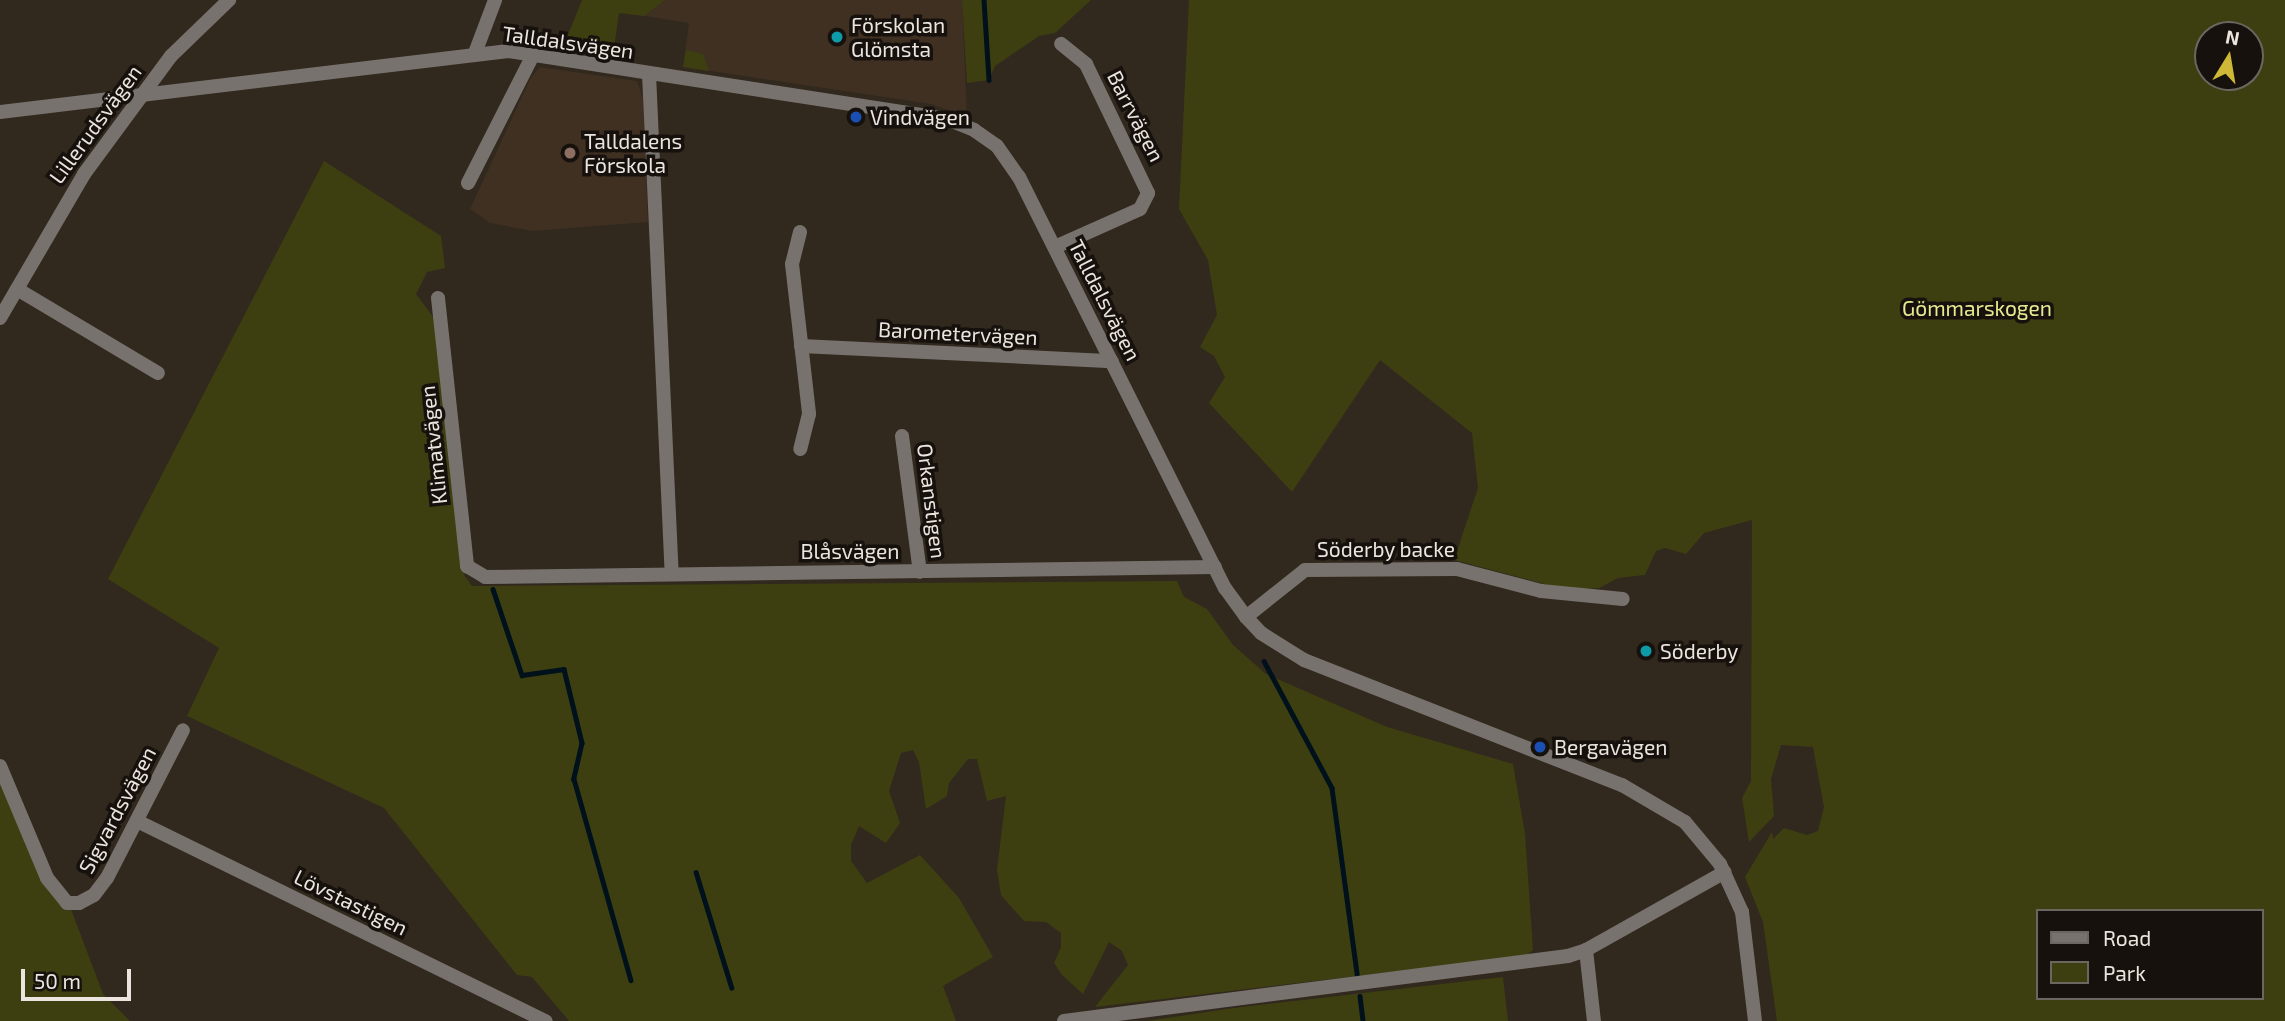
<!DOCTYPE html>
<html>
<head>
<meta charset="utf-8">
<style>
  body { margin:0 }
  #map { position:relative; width:2285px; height:1021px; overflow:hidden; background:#31281e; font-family:"Exo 2",sans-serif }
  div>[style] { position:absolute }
  .built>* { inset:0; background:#3f3022 }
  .green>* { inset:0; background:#3e3f11 }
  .stream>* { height:4.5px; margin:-2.25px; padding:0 2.25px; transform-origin:2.25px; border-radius:2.25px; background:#00111b }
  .minor>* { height:14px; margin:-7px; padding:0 7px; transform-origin:7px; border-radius:7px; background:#77726d }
  .dots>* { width:19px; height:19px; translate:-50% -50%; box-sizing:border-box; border:4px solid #16110d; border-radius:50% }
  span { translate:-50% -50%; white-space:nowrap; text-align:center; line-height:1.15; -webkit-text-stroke:7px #16110d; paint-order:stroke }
  .poi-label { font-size:21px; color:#ece5df }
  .left { translate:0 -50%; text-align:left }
  .street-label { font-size:21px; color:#ece5df }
  .park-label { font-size:21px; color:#e7eb8f }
  .legend { position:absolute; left:2036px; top:909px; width:228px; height:91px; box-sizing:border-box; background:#16110d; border:2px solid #6c6661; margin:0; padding:9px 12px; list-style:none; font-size:21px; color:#ece5df }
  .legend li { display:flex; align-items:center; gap:14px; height:35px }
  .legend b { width:35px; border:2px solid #6c6661 }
  .north { position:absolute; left:2194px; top:21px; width:70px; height:70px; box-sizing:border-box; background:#16110d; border:2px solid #6c6661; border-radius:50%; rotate:11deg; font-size:19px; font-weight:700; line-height:28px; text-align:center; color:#ece5df }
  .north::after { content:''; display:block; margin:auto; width:24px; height:32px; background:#cfb837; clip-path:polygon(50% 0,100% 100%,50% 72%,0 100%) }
  .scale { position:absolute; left:21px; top:969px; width:110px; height:32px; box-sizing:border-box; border:4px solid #ece5df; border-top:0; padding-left:9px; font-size:21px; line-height:24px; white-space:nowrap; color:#ece5df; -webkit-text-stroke:5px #16110d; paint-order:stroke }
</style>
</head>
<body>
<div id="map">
  <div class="built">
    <div style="clip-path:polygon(665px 0,962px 0,967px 117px,931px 104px,683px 67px,689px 23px,644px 16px)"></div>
    <div style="clip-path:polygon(540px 67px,637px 81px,643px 98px,648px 222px,532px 231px,490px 223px,470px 209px,531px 77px)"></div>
  </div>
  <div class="green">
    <div style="clip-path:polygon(582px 0,665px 0,644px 16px,619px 13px,613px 54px,564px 45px)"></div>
    <div style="clip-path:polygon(962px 0,1091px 0,1055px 33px,1039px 36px,995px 66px,989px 80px,967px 83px)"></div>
    <div style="clip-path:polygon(evenodd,1189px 0,2285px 0,2285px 1021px,1777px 1021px,1763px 922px,1745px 877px,1772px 832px,1773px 839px,1784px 828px,1807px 835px,1818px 831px,1824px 807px,1813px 747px,1781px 745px,1771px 779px,1774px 816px,1749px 842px,1742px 798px,1751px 781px,1752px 520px,1704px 533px,1686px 554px,1665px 548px,1656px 551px,1645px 575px,1618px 578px,1599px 588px,1567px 590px,1454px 560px,1478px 488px,1472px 433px,1380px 360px,1292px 492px,1209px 403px,1225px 377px,1214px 356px,1200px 347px,1217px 315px,1208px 260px,1179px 209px,1189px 0,2208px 35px,2250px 35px,2250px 77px,2208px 77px,2208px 35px,1189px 0,2038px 911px,2262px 911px,2262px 998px,2038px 998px,2038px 911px)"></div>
    <div style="clip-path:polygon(686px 50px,703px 54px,709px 71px,683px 67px)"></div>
    <div style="clip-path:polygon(324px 161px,441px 236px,445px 268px,427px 272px,416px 294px,434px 318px,464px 575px,472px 586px,1177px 581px,1184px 597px,1207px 609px,1233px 645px,1266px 674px,1387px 727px,1513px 764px,1525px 834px,1533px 950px,1525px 956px,1095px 1007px,1128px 965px,1122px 951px,1109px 942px,1083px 994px,1062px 975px,1054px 963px,1061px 947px,1061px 933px,1046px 922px,1024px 921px,1001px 895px,997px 870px,1006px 796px,987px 801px,977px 759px,968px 759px,949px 783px,947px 796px,926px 809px,919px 762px,913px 750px,901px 753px,889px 791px,900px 823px,886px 843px,859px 826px,851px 845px,851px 861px,867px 883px,920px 855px,959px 898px,993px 957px,943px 986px,956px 1021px,569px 1021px,532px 977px,517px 975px,384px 808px,187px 716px,219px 648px,108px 579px)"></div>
    <div style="clip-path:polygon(0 766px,35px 848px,69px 904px,103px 994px,130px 1021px,0 1021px)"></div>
    <div style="clip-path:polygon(1503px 977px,1508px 1021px,1147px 1021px,1234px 1008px)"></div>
  </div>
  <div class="stream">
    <div style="left:984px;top:0;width:80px;rotate:86.4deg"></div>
    <div style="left:493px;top:589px;width:91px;rotate:71.4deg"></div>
    <div style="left:522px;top:675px;width:42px;rotate:-8.1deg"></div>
    <div style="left:564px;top:669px;width:76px;rotate:76.3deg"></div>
    <div style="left:582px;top:743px;width:37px;rotate:103deg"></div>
    <div style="left:574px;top:779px;width:209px;rotate:74.2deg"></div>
    <div style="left:1264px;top:661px;width:144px;rotate:61.8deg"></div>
    <div style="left:1332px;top:788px;width:194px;rotate:82.3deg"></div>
    <div style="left:696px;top:872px;width:121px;rotate:72.8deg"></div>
    <div style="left:1360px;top:996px;width:25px;rotate:83deg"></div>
  </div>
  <div class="minor">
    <div style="left:475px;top:53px;width:57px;rotate:-69.3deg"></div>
    <div style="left:649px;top:74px;width:499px;rotate:87.4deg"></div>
    <div style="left:0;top:112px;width:512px;rotate:-6.85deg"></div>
    <div style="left:508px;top:51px;width:444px;rotate:8.8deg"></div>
    <div style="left:947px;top:119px;width:29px;rotate:22deg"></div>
    <div style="left:974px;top:130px;width:28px;rotate:35deg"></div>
    <div style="left:997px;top:146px;width:38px;rotate:55deg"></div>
    <div style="left:1019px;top:177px;width:460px;rotate:63.4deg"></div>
    <div style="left:1225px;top:588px;width:36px;rotate:54deg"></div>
    <div style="left:1246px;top:617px;width:22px;rotate:47deg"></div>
    <div style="left:1261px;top:633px;width:51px;rotate:32.1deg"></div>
    <div style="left:1304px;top:660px;width:342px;rotate:21.5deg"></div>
    <div style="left:1622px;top:785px;width:73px;rotate:30.4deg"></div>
    <div style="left:1685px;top:822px;width:55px;rotate:50.2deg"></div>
    <div style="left:1720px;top:864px;width:53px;rotate:65.4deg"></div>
    <div style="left:1742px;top:912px;width:110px;rotate:83.2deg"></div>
    <div style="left:468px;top:183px;width:144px;rotate:-63.1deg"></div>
    <div style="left:800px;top:232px;width:33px;rotate:104deg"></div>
    <div style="left:792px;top:264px;width:151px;rotate:83.5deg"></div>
    <div style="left:809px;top:414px;width:36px;rotate:104deg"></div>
    <div style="left:1055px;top:247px;width:93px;rotate:-24.1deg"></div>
    <div style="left:1140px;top:209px;width:18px;rotate:-63deg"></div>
    <div style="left:1148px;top:193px;width:143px;rotate:-115.7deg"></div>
    <div style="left:1086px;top:64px;width:32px;rotate:-141deg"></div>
    <div style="left:17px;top:289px;width:164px;rotate:30.8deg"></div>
    <div style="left:438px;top:298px;width:270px;rotate:83.8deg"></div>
    <div style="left:467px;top:566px;width:21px;rotate:31deg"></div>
    <div style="left:485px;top:577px;width:730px;rotate:-0.78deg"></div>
    <div style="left:0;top:318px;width:167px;rotate:-59.7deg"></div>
    <div style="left:84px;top:174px;width:147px;rotate:-53.6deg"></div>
    <div style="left:171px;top:56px;width:81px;rotate:-44deg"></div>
    <div style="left:801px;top:346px;width:311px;rotate:2.8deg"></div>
    <div style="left:902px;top:436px;width:137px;rotate:82.5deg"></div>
    <div style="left:1246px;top:617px;width:75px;rotate:-38.5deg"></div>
    <div style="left:1305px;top:570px;width:152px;rotate:-0.4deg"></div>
    <div style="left:1457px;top:569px;width:87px;rotate:14.7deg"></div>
    <div style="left:1541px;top:591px;width:82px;rotate:5.6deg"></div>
    <div style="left:0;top:766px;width:121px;rotate:67.2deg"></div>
    <div style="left:47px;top:878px;width:32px;rotate:51deg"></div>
    <div style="left:67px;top:903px;width:12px"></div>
    <div style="left:79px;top:903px;width:17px;rotate:-28deg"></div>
    <div style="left:94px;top:895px;width:21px;rotate:-53deg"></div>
    <div style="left:107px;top:878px;width:166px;rotate:-62.8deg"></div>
    <div style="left:137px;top:821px;width:455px;rotate:26.1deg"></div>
    <div style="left:1586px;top:950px;width:71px;rotate:83.6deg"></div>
    <div style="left:1064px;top:1021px;width:508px;rotate:-7.35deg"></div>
    <div style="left:1568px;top:956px;width:19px;rotate:-18deg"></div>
    <div style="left:1586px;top:950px;width:159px;rotate:-29.3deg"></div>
  </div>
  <div class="dots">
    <div style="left:837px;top:37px;background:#0f9aa8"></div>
    <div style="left:856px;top:117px;background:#1a4fb4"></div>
    <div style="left:570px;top:153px;background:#8d6e63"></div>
    <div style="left:1646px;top:651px;background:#0f9aa8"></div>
    <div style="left:1540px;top:747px;background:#1a4fb4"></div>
  </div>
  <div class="poi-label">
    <span class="left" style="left:851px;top:37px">Förskolan<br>Glömsta</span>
    <span class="left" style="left:870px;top:117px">Vindvägen</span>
    <span class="left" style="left:584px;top:153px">Talldalens<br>Förskola</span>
    <span class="left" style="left:1660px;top:651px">Söderby</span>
    <span class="left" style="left:1554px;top:747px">Bergavägen</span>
  </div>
  <div class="street-label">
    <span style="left:568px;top:42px;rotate:8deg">Talldalsvägen</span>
    <span style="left:1136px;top:116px;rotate:63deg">Barrvägen</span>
    <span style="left:95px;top:124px;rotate:-54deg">Lillerudsvägen</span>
    <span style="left:1105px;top:300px;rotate:63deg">Talldalsvägen</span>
    <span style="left:958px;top:333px;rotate:3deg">Barometervägen</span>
    <span style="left:433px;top:445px;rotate:-96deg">Klimatvägen</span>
    <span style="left:932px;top:501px;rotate:83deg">Orkanstigen</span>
    <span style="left:1386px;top:549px">Söderby backe</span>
    <span style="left:850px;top:551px">Blåsvägen</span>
    <span style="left:117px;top:810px;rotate:-62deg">Sigvardsvägen</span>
    <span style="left:351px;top:902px;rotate:26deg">Lövstastigen</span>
  </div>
  <div class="park-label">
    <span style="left:1977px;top:308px">Gömmarskogen</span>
  </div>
  <ul class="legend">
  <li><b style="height:9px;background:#77726d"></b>Road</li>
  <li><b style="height:19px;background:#3e3f11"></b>Park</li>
  </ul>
  <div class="north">N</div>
  <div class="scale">50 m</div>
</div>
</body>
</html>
